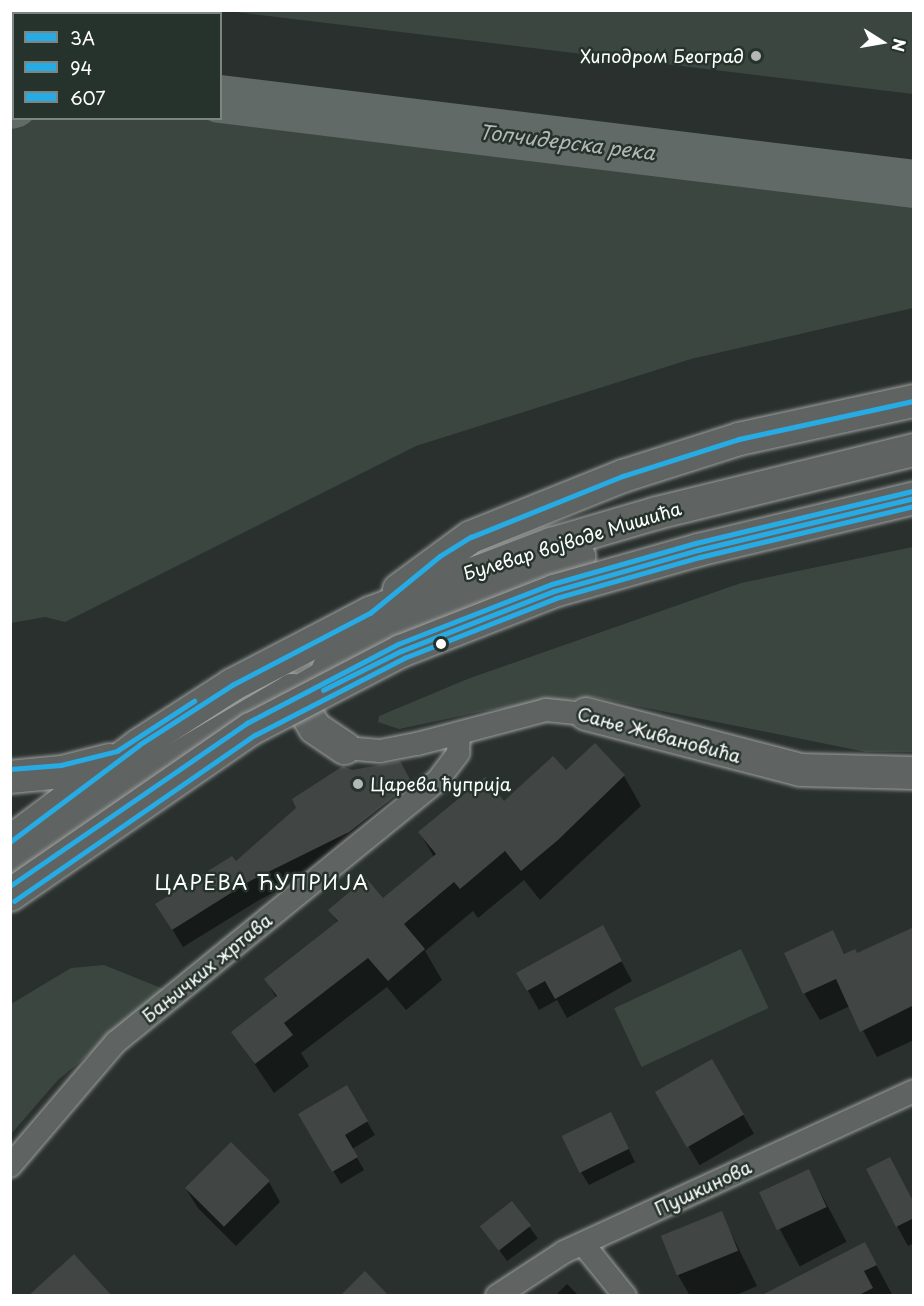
<!DOCTYPE html>
<html>
<head>
<meta charset="utf-8">
<style>
  body { margin:0 }
  #map { position:relative; width:924px; height:1306px; overflow:hidden; background:#29302d; font-family:"Playpen Sans",sans-serif }
  div>[style] { position:absolute }
  .green>* { inset:0; background:#3b4641; transform-origin:0 0 }
  .shadow>* { inset:0; background:#0007; transform-origin:0 0 }
  .river>* { height:48px; margin:-24px; padding:0 24px; transform-origin:24px; border-radius:24px; background:#616a66 }
  .building>* { inset:0; background:#414644; transform-origin:0 0 }
  .roads { filter:drop-shadow(0 0 2px #9fa2a0) drop-shadow(0 0 2px #9fa2a0) }
  .street>* { height:22px; margin:-11px; padding:0 11px; transform-origin:11px; border-radius:11px; background:#5f6362 }
  .secondary>* { height:32px; margin:-16px; padding:0 16px; transform-origin:16px; border-radius:16px; background:#5f6362 }
  .bridges { filter:drop-shadow(0 0 2px #9fa2a0) drop-shadow(0 0 2px #9fa2a0) }
  .secondary-bridge>* { height:32px; margin:-16px; padding:0 16px; transform-origin:16px; border-radius:16px; background:#5f6362 }
  .bus-1>* { height:4.5px; margin:-2.25px; padding:0 2.25px; transform-origin:2.25px; border-radius:2.25px; background:#26abe5 }
  .bus-2>* { height:4.5px; margin:-2.25px; padding:0 2.25px; transform-origin:2.25px; border-radius:2.25px; background:#26abe5 }
  .bus-3>* { height:4.5px; margin:-2.25px; padding:0 2.25px; transform-origin:2.25px; border-radius:2.25px; background:#26abe5 }
  .dots>* { width:16px; height:16px; translate:-50% -50%; box-sizing:border-box; border:3px solid #26332d; border-radius:50% }
  span { translate:-50% -50%; white-space:nowrap; text-align:center; line-height:1.15; -webkit-text-stroke:5px #26332d; paint-order:stroke }
  .poi-label { font-size:18px; color:#fff }
  .right { translate:-100% -50%; text-align:right }
  .left { translate:0 -50%; text-align:left }
  .street-label { font-size:18px; color:#fff }
  .water-label { font-size:20px; color:#b3b8b6; font-style:italic }
  .neighbourhood-label { font-size:20px; color:#fff; letter-spacing:1.5px }
  .frame { position:absolute; inset:0; border:12px solid #fff; pointer-events:none }
  .legend { position:absolute; left:12px; top:12px; width:210px; height:108px; box-sizing:border-box; background:#26332d; border:2px solid #7d8581; margin:0; padding:8px 10px; list-style:none; font-size:18px; color:#fff }
  .legend li { display:flex; align-items:center; gap:12px; height:30px }
  .legend b { width:30px; border:2px solid #7d8581 }
  .north { position:absolute; left:852px; top:12px; width:60px; height:60px; -webkit-text-stroke:4px #26332d; paint-order:stroke; rotate:101deg; font-size:16px; font-weight:700; line-height:24px; text-align:center; color:#fff }
  .north::after { content:''; display:block; margin:auto; width:21px; height:27px; background:#fff; clip-path:polygon(50% 0,100% 100%,50% 72%,0 100%) }
</style>
</head>
<body>
<div id="map">
  <div class="green">
    <div style="clip-path:polygon(228px 11px,913px 11px,913px 94px,285px 18px)"></div>
    <div style="clip-path:polygon(11px 109px,14px 118px,276px 117px,687px 172px,913px 198px,913px 308px,691px 359px,416px 446px,65px 622px,45px 617px,11px 623px)"></div>
    <div style="clip-path:polygon(913px 547px,913px 752px,866px 752px,592px 697px,484px 711px,399px 729px,378px 722px,379px 716px,470px 678px,741px 583px)"></div>
    <div style="left:741px;top:949px;width:65px;height:140px;rotate:65deg"></div>
    <div style="clip-path:polygon(104px 965px,166px 990px,58px 1080px,11px 1134px,11px 1004px,71px 968px)"></div>
  </div>
  <div class="shadow">
    <div style="clip-path:polygon(399px 763px,421px 802px,359px 849px,261px 899px,183px 947px,168px 922px,235px 864px,352px 772px)"></div>
    <div style="clip-path:polygon(566px 772px,624px 776px,641px 806px,540px 900px,524px 880px,478px 918px,473px 911px,425px 951px,442px 980px,406px 1010px,387px 987px,301px 1053px,309px 1066px,274px 1093px,233px 1032px,277px 999px,266px 980px,338px 923px,330px 910px,383px 901px,434px 857px,420px 833px,504px 803px)"></div>
    <div style="clip-path:polygon(914px 929px,914px 1040px,877px 1057px,850px 1006px,820px 1020px,804px 993px,832px 932px,845px 955px,856px 955px)"></div>
    <div style="clip-path:polygon(613px 946px,632px 981px,567px 1018px,557px 1000px,539px 1010px,518px 973px)"></div>
    <div style="left:712px;top:1061px;width:84px;height:63px;rotate:60deg"></div>
    <div style="clip-path:polygon(347px 1088px,375px 1135px,352px 1149px,364px 1170px,341px 1184px,300px 1115px)"></div>
    <div style="clip-path:polygon(618px 1127px,635px 1162px,589px 1185px,581px 1172px)"></div>
    <div style="left:809px;top:1171px;width:80px;height:53px;rotate:62deg"></div>
    <div style="clip-path:polygon(269px 1182px,280px 1202px,236px 1246px,198px 1208px,186px 1189px)"></div>
    <div style="clip-path:polygon(914px 1195px,914px 1243px,908px 1246px,897px 1226px)"></div>
    <div style="left:512px;top:1203px;width:44px;height:38px;rotate:54deg"></div>
    <div style="clip-path:polygon(721px 1213px,757px 1286px,734px 1296px,690px 1296px,678px 1275px)"></div>
    <div style="clip-path:polygon(865px 1244px,893px 1296px,764px 1296px)"></div>
    <div style="clip-path:polygon(567px 1284px,579px 1296px,555px 1296px)"></div>
  </div>
  <div class="river">
    <div style="left:220px;top:99px;width:699px;rotate:6.98deg"></div>
    <div style="left:10px;top:105px;width:4px;rotate:-14deg"></div>
  </div>
  <div class="building">
    <div style="clip-path:polygon(595px 743px,625px 775px,558px 840px,521px 871px,505px 851px,460px 889px,454px 882px,404px 924px,425px 949px,388px 981px,368px 958px,284px 1023px,293px 1035px,255px 1064px,231px 1032px,277px 996px,264px 979px,338px 921px,328px 910px,366px 878px,383px 898px,436px 854px,418px 832px,485px 777px,504px 801px,553px 756px,566px 770px)"></div>
    <div style="clip-path:polygon(400px 761px,412px 783px,349px 832px,250px 881px,172px 930px,155px 904px,232px 856px,236px 861px,296px 808px,292px 799px,343px 766px,352px 770px)"></div>
    <div style="clip-path:polygon(603px 925px,622px 961px,555px 999px,545px 981px,527px 991px,516px 973px)"></div>
    <div style="clip-path:polygon(914px 927px,914px 1005px,860px 1032px,836px 979px,803px 994px,784px 953px,833px 930px,844px 954px,855px 949px,857px 953px)"></div>
    <div style="left:712px;top:1059px;width:64px;height:66px;rotate:60deg"></div>
    <div style="clip-path:polygon(347px 1085px,368px 1121px,345px 1135px,358px 1157px,332px 1172px,298px 1114px)"></div>
    <div style="left:611px;top:1112px;width:41px;height:55px;rotate:64deg"></div>
    <div style="left:231px;top:1142px;width:55px;height:65px;rotate:45deg"></div>
    <div style="clip-path:polygon(890px 1157px,914px 1203px,914px 1218px,896px 1227px,866px 1169px)"></div>
    <div style="left:809px;top:1169px;width:42px;height:55px;rotate:65deg"></div>
    <div style="left:512px;top:1201px;width:31px;height:41px;rotate:52deg"></div>
    <div style="left:722px;top:1211px;width:43px;height:66px;rotate:68deg"></div>
    <div style="clip-path:polygon(865px 1242px,877px 1265px,864px 1271px,873px 1288px,857px 1296px,760px 1296px)"></div>
    <div style="clip-path:polygon(74px 1254px,112px 1296px,28px 1296px)"></div>
    <div style="clip-path:polygon(365px 1271px,389px 1296px,340px 1296px)"></div>
  </div>
  <div class="roads">
    <div class="street">
      <div style="left:292px;top:690px;width:42px;rotate:-30.3deg"></div>
      <div style="left:345px;top:748px;width:35px;rotate:5deg"></div>
      <div style="left:380px;top:751px;width:38px;rotate:-11deg"></div>
      <div style="left:417px;top:744px;width:133px;rotate:-14.8deg"></div>
      <div style="left:546px;top:710px;width:40px;rotate:5.7deg"></div>
      <div style="left:10px;top:1166px;width:163px;rotate:-49.5deg"></div>
      <div style="left:116px;top:1042px;width:415px;rotate:-39.1deg"></div>
      <div style="left:438px;top:780px;width:34px;rotate:-53deg"></div>
      <div style="left:458px;top:753px;width:20px;rotate:-87deg"></div>
      <div style="left:583px;top:1244px;width:67px;rotate:51.1deg"></div>
      <div style="left:497px;top:1296px;width:80px;rotate:-33.3deg"></div>
      <div style="left:564px;top:1252px;width:385px;rotate:-24.7deg"></div>
    </div>
    <div class="secondary">
      <div style="left:399px;top:590px;width:89px;rotate:-36.4deg"></div>
      <div style="left:471px;top:537px;width:164px;rotate:-21.9deg"></div>
      <div style="left:623px;top:476px;width:122px;rotate:-17.7deg"></div>
      <div style="left:739px;top:439px;width:179px;rotate:-12.3deg"></div>
      <div style="left:328px;top:669px;width:140px;rotate:-26.2deg"></div>
      <div style="left:454px;top:607px;width:135px;rotate:-21.8deg"></div>
      <div style="left:586px;top:714px;width:222px;rotate:14.6deg"></div>
      <div style="left:801px;top:770px;width:113px;rotate:1.5deg"></div>
      <div style="left:10px;top:777px;width:52px;rotate:-5.5deg"></div>
      <div style="left:62px;top:772px;width:49px;rotate:-14deg"></div>
      <div style="left:10px;top:842px;width:161px;rotate:-36.9deg"></div>
      <div style="left:139px;top:745px;width:111px;rotate:-32.8deg"></div>
      <div style="left:232px;top:685px;width:156px;rotate:-27.6deg"></div>
      <div style="left:370px;top:613px;width:194px;rotate:-20.9deg"></div>
      <div style="left:551px;top:544px;width:110px;rotate:-16.3deg"></div>
      <div style="left:657px;top:513px;width:265px;rotate:-13.8deg"></div>
      <div style="left:10px;top:867px;width:64px;rotate:-29deg"></div>
      <div style="left:66px;top:836px;width:99px;rotate:-36.8deg"></div>
      <div style="left:145px;top:777px;width:171px;rotate:-30.6deg"></div>
      <div style="left:292px;top:690px;width:44px;rotate:58.8deg"></div>
      <div style="left:315px;top:728px;width:36px;rotate:34deg"></div>
    </div>
  </div>
  <div class="bridges">
    <div class="secondary-bridge">
      <div style="left:10px;top:895px;width:293px;rotate:-34.6deg"></div>
      <div style="left:251px;top:729px;width:169px;rotate:-27.5deg"></div>
      <div style="left:401px;top:651px;width:164px;rotate:-21.4deg"></div>
      <div style="left:554px;top:591px;width:150px;rotate:-15.9deg"></div>
      <div style="left:698px;top:550px;width:222px;rotate:-13.5deg"></div>
    </div>
  </div>
  <div class="bus-1">
    <div style="left:323px;top:690px;width:87px;rotate:-26.6deg"></div>
    <div style="left:401px;top:651px;width:164px;rotate:-21.4deg"></div>
    <div style="left:554px;top:591px;width:150px;rotate:-15.9deg"></div>
    <div style="left:698px;top:550px;width:222px;rotate:-13.5deg"></div>
    <div style="left:10px;top:842px;width:161px;rotate:-36.9deg"></div>
    <div style="left:139px;top:745px;width:111px;rotate:-32.8deg"></div>
    <div style="left:232px;top:685px;width:156px;rotate:-27.6deg"></div>
    <div style="left:370px;top:613px;width:90px;rotate:-39.2deg"></div>
    <div style="left:440px;top:556px;width:36px;rotate:-32deg"></div>
    <div style="left:471px;top:537px;width:164px;rotate:-21.9deg"></div>
    <div style="left:623px;top:476px;width:122px;rotate:-17.7deg"></div>
    <div style="left:739px;top:439px;width:179px;rotate:-12.3deg"></div>
  </div>
  <div class="bus-2">
    <div style="left:14px;top:901px;width:293px;rotate:-34.6deg"></div>
    <div style="left:255px;top:735px;width:168px;rotate:-27.3deg"></div>
    <div style="left:404px;top:658px;width:163px;rotate:-21.5deg"></div>
    <div style="left:556px;top:598px;width:150px;rotate:-15.9deg"></div>
    <div style="left:700px;top:557px;width:220px;rotate:-13.4deg"></div>
  </div>
  <div class="bus-3">
    <div style="left:10px;top:769px;width:51px;rotate:-4.5deg"></div>
    <div style="left:61px;top:765px;width:58px;rotate:-14deg"></div>
    <div style="left:117px;top:751px;width:92px;rotate:-33deg"></div>
    <div style="left:10px;top:886px;width:288px;rotate:-34.5deg"></div>
    <div style="left:247px;top:723px;width:170px;rotate:-27.6deg"></div>
    <div style="left:398px;top:644px;width:165px;rotate:-21.3deg"></div>
    <div style="left:552px;top:584px;width:150px;rotate:-15.9deg"></div>
    <div style="left:696px;top:543px;width:222px;rotate:-13.5deg"></div>
  </div>
  <div class="dots">
    <div style="left:756px;top:56px;background:#b4b7b6"></div>
    <div style="left:441px;top:644px;background:#fff"></div>
    <div style="left:358px;top:784px;background:#b4b7b6"></div>
  </div>
  <div class="poi-label">
    <span class="right" style="left:744px;top:56px">Хиподром Београд</span>
    <span class="left" style="left:370px;top:784px">Царева ћуприја</span>
  </div>
  <div class="street-label">
    <span style="left:572px;top:541px;rotate:-17deg">Булевар војводе Мишића</span>
    <span style="left:659px;top:735px;rotate:15deg">Сање Живановића</span>
    <span style="left:207px;top:968px;rotate:-39deg">Бањичких жртава</span>
    <span style="left:703px;top:1188px;rotate:-25deg">Пушкинова</span>
  </div>
  <div class="water-label">
    <span style="left:567px;top:142px;rotate:7deg">Топчидерска река</span>
  </div>
  <div class="neighbourhood-label">
    <span style="left:262px;top:882px">ЦАРЕВА ЋУПРИЈА</span>
  </div>
  <div class="frame"></div>
  <ul class="legend">
  <li><b style="height:8px;background:#26abe5"></b>3A</li>
  <li><b style="height:8px;background:#26abe5"></b>94</li>
  <li><b style="height:8px;background:#26abe5"></b>607</li>
  </ul>
  <div class="north">N</div>
</div>
</body>
</html>
